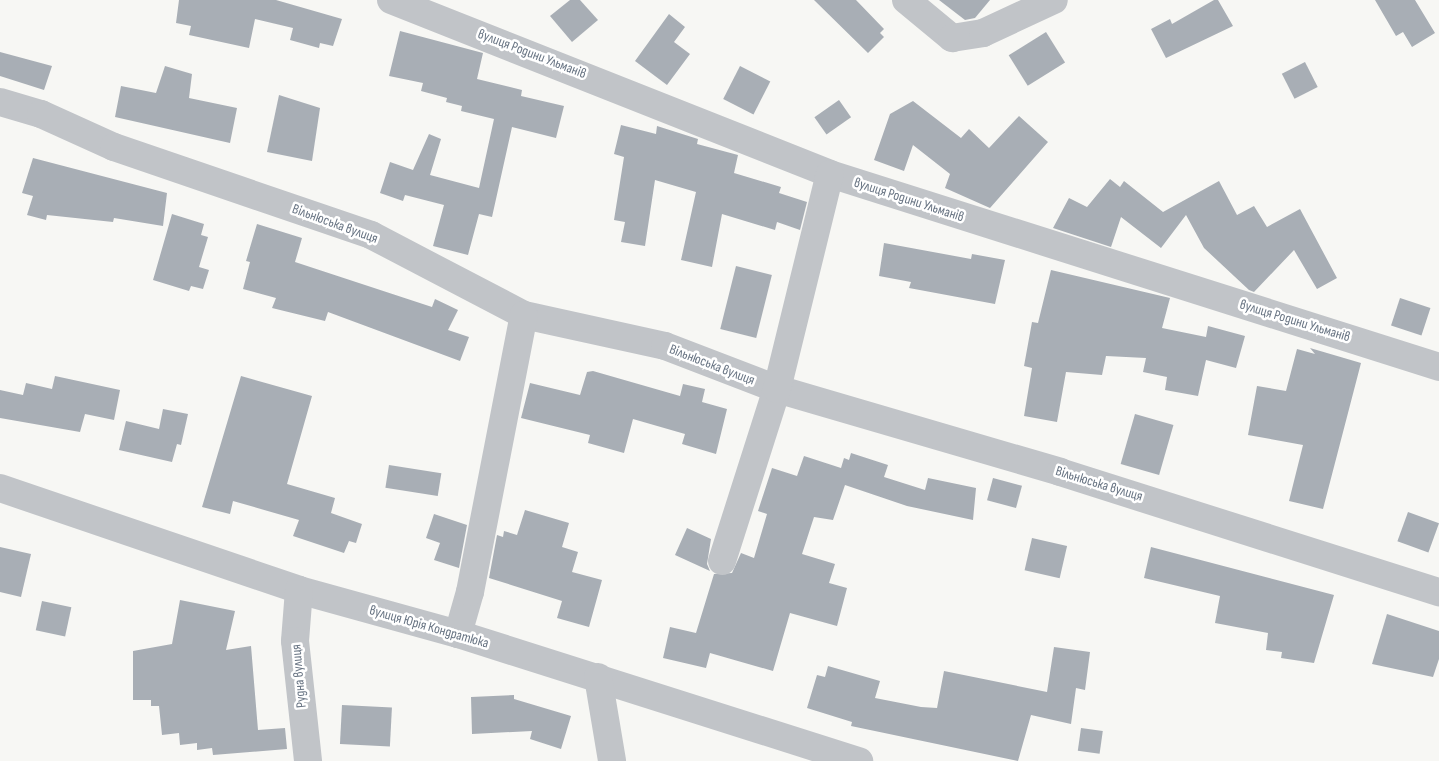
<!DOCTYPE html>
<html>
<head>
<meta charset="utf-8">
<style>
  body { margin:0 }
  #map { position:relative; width:1439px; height:761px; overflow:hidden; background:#f7f7f4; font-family:"Sofia Sans Condensed",sans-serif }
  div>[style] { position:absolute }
  .building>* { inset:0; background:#a8aeb5; transform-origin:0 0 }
  .minor>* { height:28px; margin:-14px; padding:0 14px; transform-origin:14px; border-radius:14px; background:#c1c4c8 }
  span { translate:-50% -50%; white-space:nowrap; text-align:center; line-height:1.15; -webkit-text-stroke:5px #fff; paint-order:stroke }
  .street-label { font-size:14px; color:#687483 }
</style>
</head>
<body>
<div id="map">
  <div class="building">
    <div style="clip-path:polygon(179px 0,276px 0,342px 19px,333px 46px,320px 43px,319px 48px,290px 40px,293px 28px,255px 19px,249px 48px,189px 35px,191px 26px,176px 23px)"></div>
    <div style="clip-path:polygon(570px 0,580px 0,598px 20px,572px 42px,550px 16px)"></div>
    <div style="clip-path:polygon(814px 0,856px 0,884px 29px,880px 33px,884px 37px,868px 53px)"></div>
    <div style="clip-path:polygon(939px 0,990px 0,975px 18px,965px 20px)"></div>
    <div style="clip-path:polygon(1214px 0,1218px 0,1233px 26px,1166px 58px,1151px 29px,1170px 19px,1172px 24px)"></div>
    <div style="clip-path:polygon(1375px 0,1415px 0,1435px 33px,1412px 47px,1403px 32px,1396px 36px)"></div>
    <div style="clip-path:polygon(669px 14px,685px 27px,674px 42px,690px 54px,667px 85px,635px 61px)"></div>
    <div style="clip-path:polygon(400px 31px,483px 53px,477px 79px,522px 90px,521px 96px,564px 106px,556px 138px,512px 127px,492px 217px,479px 214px,468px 255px,433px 246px,444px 205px,405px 195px,403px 201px,380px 193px,390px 162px,413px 170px,429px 134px,441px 139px,430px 175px,479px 188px,494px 119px,461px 111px,462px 106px,446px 102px,447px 98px,421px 91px,423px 83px,389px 76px)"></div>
    <div style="left:1046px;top:32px;width:36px;height:44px;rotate:58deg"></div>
    <div style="clip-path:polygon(0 52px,52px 66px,44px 90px,0 76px)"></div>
    <div style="left:1305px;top:62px;width:28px;height:26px;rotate:63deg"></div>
    <div style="clip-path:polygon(165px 66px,192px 74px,189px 98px,237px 108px,230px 143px,115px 117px,121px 86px,156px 93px)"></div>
    <div style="left:740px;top:66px;width:34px;height:37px;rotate:27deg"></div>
    <div style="clip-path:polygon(279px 95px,320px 108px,312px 161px,267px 152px)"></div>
    <div style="left:839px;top:100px;width:21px;height:30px;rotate:55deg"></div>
    <div style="clip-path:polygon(913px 101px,961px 138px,969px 129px,989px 148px,1019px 116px,1048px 142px,990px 208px,945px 188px,950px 174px,913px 145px,904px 171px,874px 160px,890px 114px)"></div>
    <div style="clip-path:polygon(621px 125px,656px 134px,657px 126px,698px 139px,697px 144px,738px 155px,734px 173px,781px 187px,779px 193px,807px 202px,800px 230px,777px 222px,775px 230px,722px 214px,712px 267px,681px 260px,696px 192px,655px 180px,645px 246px,621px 242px,625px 222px,614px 220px,624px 157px,614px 154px)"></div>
    <div style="clip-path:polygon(33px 158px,167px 193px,163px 226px,114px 218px,113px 222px,47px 215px,46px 220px,27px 215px,33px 196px,22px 193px)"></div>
    <div style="clip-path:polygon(1110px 179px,1120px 187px,1124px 181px,1163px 212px,1219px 181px,1237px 215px,1254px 206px,1267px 227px,1300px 209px,1337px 278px,1317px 289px,1294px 250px,1254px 292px,1249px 290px,1204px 248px,1186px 215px,1161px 248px,1121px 217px,1111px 247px,1053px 228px,1069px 198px,1087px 207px)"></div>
    <div style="clip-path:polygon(172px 214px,204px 224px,201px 235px,208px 237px,199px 267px,209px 270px,203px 289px,191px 286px,189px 291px,153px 280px)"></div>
    <div style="clip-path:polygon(257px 224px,302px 238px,295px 262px,432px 307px,435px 299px,458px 310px,448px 330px,469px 337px,460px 361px,328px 312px,325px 321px,272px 308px,276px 298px,243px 289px,250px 262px,246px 261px)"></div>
    <div style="clip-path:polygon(884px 243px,971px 259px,972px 254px,1005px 260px,995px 304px,909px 288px,911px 282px,879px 276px)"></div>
    <div style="left:736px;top:266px;width:37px;height:65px;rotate:14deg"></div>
    <div style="clip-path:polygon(1051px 270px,1170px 298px,1162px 328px,1206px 337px,1208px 326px,1245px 336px,1236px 368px,1206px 360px,1198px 396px,1165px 390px,1167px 377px,1143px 372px,1146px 358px,1106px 356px,1102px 375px,1066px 372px,1057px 422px,1024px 416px,1032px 368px,1024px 366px,1032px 322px,1038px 323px)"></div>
    <div style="left:1400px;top:298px;width:32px;height:29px;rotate:18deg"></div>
    <div style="clip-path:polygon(1310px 348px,1361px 363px,1323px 509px,1289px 501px,1303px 445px,1248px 435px,1257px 386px,1286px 391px,1297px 349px,1315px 354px)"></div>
    <div style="clip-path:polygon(593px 371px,680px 396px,683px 384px,705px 389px,702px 402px,727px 409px,716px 454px,682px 444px,685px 434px,633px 419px,624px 453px,588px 443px,590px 435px,521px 418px,530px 383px,580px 395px,587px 372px)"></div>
    <div style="clip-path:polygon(55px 376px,120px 390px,114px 420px,85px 414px,80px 432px,0 418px,0 390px,23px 395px,26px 383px,52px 389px)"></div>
    <div style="clip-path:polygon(241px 376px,312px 396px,287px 484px,335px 498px,331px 513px,362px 524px,356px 543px,349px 541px,344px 553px,293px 536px,299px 520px,233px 501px,230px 514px,202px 507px)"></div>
    <div style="clip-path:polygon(163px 409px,188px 414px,181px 445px,177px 444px,172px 462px,119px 450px,126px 421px,159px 429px)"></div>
    <div style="left:1135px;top:414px;width:40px;height:52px;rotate:16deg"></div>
    <div style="clip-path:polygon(851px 453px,888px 465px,884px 477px,925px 490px,928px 478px,976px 488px,973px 520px,907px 506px,845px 485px,833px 520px,814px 517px,802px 554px,835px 564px,829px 583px,847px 588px,837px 626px,790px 613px,773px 671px,710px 653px,706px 668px,663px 658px,670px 627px,696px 633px,714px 574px,732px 573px,741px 553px,754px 558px,767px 514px,758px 511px,772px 468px,797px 476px,804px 456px,841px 468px,844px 458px,849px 460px)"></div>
    <div style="left:389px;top:465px;width:53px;height:23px;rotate:9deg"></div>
    <div style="left:993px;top:478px;width:30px;height:23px;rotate:15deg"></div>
    <div style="clip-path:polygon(525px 510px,569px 523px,562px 547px,578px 552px,572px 572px,602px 580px,589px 627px,557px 618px,562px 601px,489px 578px,497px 535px,503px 537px,504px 531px,517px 535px)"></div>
    <div style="left:1408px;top:512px;width:33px;height:31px;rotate:20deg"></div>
    <div style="clip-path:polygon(434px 514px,467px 525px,459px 568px,434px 560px,440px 543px,426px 538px)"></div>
    <div style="clip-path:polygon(687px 528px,711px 539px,707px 564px,710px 571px,675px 555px)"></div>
    <div style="left:1032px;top:538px;width:36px;height:33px;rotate:13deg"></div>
    <div style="clip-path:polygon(0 547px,31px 554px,21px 597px,0 592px)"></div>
    <div style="clip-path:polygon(1151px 547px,1334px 595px,1314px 663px,1281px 658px,1282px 652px,1266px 650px,1268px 633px,1215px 623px,1220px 596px,1144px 578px)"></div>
    <div style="clip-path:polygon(180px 600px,235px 611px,226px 650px,251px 646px,258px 730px,285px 728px,287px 749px,213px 755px,212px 748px,197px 750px,197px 743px,180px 745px,179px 733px,162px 735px,159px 706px,151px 706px,151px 700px,133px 700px,133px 651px,172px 644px)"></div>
    <div style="left:42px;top:601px;width:30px;height:30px;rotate:12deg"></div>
    <div style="clip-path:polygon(1387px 614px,1439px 631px,1439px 659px,1433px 677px,1372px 664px)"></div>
    <div style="clip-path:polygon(1054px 647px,1090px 652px,1085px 690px,1076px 688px,1071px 724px,1031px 715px,1018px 761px,851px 726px,852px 722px,807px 708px,817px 675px,825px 677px,828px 666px,880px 681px,875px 698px,921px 707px,937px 708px,944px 671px,1047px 692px)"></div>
    <div style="clip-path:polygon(514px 695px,514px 699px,571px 716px,561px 749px,530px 739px,532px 731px,472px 734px,471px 697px)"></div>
    <div style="left:342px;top:705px;width:50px;height:39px;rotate:3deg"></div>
    <div style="left:1081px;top:728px;width:22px;height:23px;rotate:8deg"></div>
  </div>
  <div class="minor">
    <div style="left:391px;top:0;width:472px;rotate:21.6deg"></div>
    <div style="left:830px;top:174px;width:639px;rotate:17.58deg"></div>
    <div style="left:906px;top:0;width:60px;rotate:39.6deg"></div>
    <div style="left:952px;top:38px;width:31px;rotate:-9deg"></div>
    <div style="left:983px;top:33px;width:78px;rotate:-24.9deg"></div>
    <div style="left:0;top:102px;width:43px;rotate:16.3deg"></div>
    <div style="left:41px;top:114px;width:80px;rotate:24.3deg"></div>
    <div style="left:114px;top:147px;width:272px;rotate:18.9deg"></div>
    <div style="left:371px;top:235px;width:173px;rotate:27.6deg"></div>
    <div style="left:524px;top:315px;width:144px;rotate:12.4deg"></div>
    <div style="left:665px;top:346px;width:120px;rotate:21deg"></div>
    <div style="left:777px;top:389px;width:295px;rotate:16.3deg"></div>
    <div style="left:1060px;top:472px;width:398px;rotate:17.6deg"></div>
    <div style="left:0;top:488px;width:316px;rotate:18.8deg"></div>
    <div style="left:299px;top:590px;width:165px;rotate:15.5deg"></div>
    <div style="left:458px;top:634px;width:421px;rotate:17.6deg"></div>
    <div style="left:722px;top:561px;width:181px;rotate:-72.3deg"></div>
    <div style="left:777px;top:389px;width:221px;rotate:-76.2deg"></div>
    <div style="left:299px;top:590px;width:51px;rotate:94.5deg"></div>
    <div style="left:295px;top:641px;width:121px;rotate:83.8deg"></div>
    <div style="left:458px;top:634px;width:44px;rotate:-74.1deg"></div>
    <div style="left:470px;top:592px;width:282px;rotate:-79deg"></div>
    <div style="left:598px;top:677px;width:85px;rotate:80.5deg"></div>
  </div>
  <div class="street-label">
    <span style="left:532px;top:54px;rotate:21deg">вулиця Родини Ульманів</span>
    <span style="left:909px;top:200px;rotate:18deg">вулиця Родини Ульманів</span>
    <span style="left:335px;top:224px;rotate:20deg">Вільнюська вулиця</span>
    <span style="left:1295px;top:321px;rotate:17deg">вулиця Родини Ульманів</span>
    <span style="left:712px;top:365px;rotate:21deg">Вільнюська вулиця</span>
    <span style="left:1099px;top:484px;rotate:17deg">Вільнюська вулиця</span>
    <span style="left:429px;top:627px;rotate:16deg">вулиця Юрія Кондратюка</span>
    <span style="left:299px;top:676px;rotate:-95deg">Рудна вулиця</span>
  </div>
</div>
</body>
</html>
